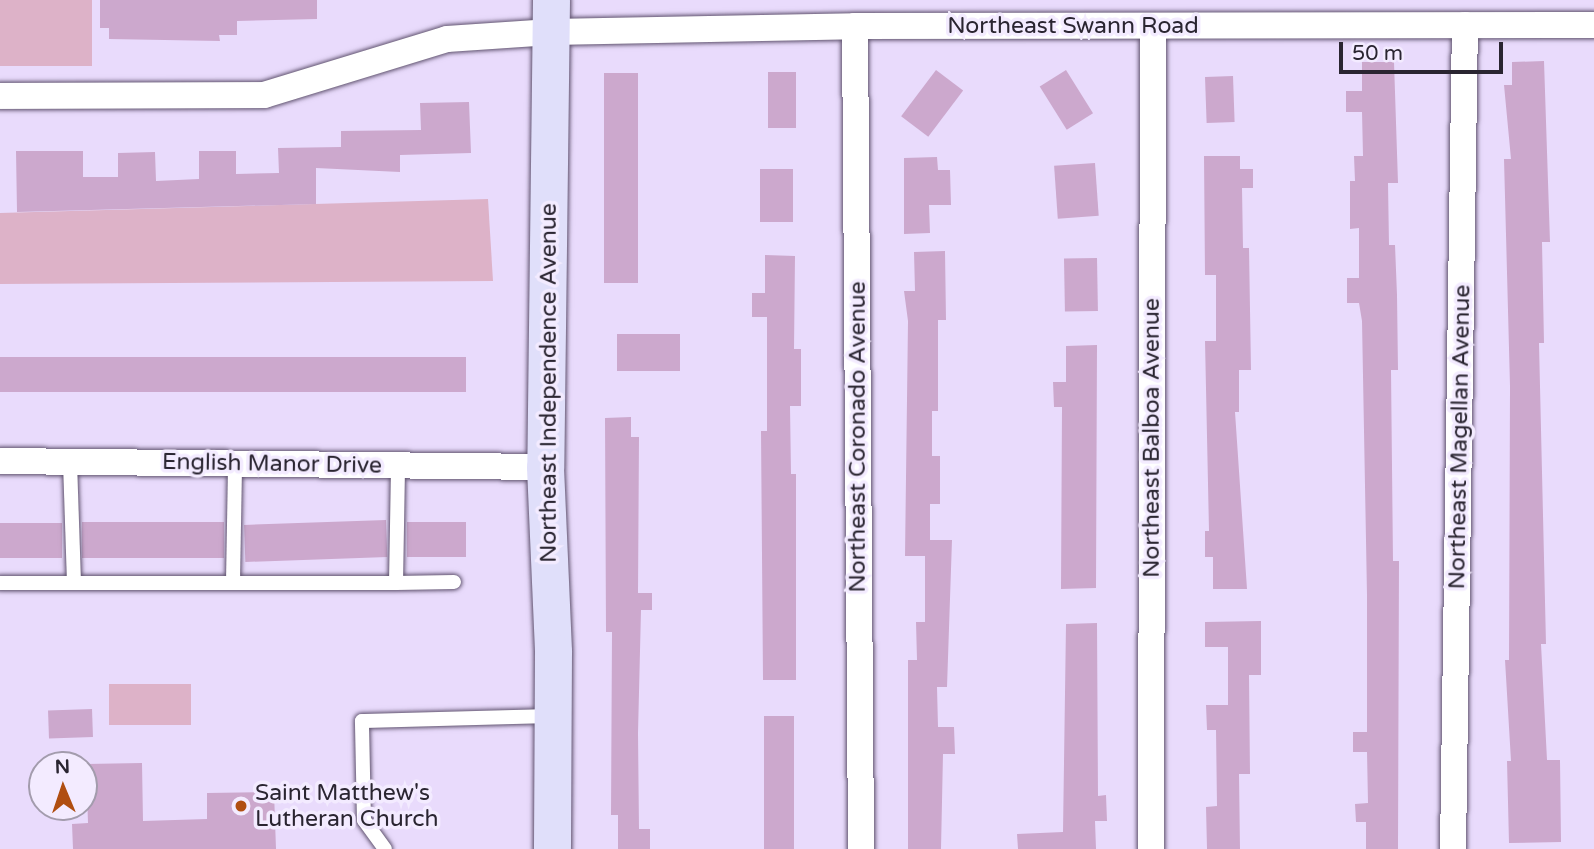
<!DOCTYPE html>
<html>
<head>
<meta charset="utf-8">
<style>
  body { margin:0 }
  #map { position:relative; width:1594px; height:849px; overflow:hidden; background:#e9dbfc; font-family:"Varela Round",sans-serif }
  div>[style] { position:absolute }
  .green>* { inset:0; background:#ddb2c8; transform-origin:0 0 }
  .building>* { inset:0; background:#cca8cd; transform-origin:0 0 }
  .roads { filter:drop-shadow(0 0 2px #615470) drop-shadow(0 0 2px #615470) }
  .lane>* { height:14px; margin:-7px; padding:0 7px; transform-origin:7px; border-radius:7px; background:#fff }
  .street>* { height:26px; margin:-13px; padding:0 13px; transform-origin:13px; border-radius:13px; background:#fff }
  .secondary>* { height:37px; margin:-18.5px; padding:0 18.5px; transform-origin:18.5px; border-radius:18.5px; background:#e0dffa }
  .dots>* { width:19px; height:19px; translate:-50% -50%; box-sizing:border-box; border:4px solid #f3ebff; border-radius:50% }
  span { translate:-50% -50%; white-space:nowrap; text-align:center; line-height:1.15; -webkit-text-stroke:7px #f3ebff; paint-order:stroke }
  .street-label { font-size:23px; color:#2a2531 }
  .poi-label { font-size:23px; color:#2a2531 }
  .left { translate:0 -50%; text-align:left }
  .north { position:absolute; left:28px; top:751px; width:70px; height:70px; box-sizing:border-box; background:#f3ebff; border:2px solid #a39cad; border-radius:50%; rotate:358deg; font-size:19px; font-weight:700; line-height:28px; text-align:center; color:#2a2531 }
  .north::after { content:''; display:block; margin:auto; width:24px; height:32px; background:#b04e11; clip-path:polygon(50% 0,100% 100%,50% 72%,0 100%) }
  .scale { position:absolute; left:1339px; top:42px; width:164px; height:32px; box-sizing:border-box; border:4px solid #2a2531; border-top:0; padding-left:9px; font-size:21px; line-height:24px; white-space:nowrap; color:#2a2531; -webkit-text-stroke:5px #f3ebff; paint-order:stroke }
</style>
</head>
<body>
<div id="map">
  <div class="green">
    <div style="left:0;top:0;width:92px;height:66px"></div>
    <div style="clip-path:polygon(488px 199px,493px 281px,0 284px,0 213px)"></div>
    <div style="left:109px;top:684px;width:82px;height:41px"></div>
  </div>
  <div class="building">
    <div style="clip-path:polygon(100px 0,317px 0,317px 19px,237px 21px,237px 35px,219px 35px,220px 41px,109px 39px,109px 28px,100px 28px)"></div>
    <div style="clip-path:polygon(1544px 61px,1550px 242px,1542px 242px,1544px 343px,1539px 343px,1546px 644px,1541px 644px,1547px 760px,1560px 760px,1561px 842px,1509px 843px,1507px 761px,1511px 761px,1505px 660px,1509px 660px,1510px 386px,1504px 159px,1511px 159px,1504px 85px,1512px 85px,1512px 62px)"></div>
    <div style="clip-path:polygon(1362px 62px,1394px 62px,1398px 183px,1388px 183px,1389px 245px,1395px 245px,1397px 295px,1398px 370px,1391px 370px,1393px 561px,1399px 561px,1398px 849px,1366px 849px,1366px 822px,1356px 822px,1355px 804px,1368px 803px,1367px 752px,1353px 752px,1353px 732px,1367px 732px,1367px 595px,1362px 321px,1359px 303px,1347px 303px,1347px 278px,1359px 278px,1359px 228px,1350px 229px,1350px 181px,1355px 181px,1354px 156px,1363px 156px,1362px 112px,1346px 112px,1346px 91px,1362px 91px)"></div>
    <div style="left:936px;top:70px;width:34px;height:58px;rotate:37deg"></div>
    <div style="left:1066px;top:70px;width:51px;height:31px;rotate:58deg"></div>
    <div style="left:768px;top:72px;width:28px;height:56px"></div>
    <div style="left:604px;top:73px;width:34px;height:210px"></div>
    <div style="left:1233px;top:76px;width:46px;height:28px;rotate:88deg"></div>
    <div style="clip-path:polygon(469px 102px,471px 153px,400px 155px,400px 172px,316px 168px,316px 204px,17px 212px,16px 151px,83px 151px,83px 177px,118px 177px,118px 153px,155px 152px,156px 181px,199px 179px,199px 151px,236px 151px,236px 174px,279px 173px,278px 148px,341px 147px,341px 131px,421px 130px,420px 103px)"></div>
    <div style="clip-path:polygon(1204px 156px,1240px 156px,1240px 169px,1253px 169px,1253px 188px,1242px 188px,1243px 248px,1249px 248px,1251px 370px,1239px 370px,1239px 412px,1235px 412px,1247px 589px,1213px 589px,1213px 557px,1205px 557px,1205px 531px,1209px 531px,1205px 341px,1216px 341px,1216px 275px,1205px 275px)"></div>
    <div style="clip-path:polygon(937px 157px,938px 170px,950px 170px,951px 205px,929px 205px,930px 233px,904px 234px,904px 158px)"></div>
    <div style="left:1095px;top:163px;width:53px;height:41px;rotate:86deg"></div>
    <div style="left:760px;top:169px;width:33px;height:53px"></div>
    <div style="clip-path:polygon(945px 251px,946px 320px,938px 320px,938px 411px,932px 411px,932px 456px,940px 456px,940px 504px,930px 504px,930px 540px,952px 540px,947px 687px,937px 687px,938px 727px,954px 727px,955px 754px,943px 754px,941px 849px,908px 849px,908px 660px,917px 660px,916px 622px,925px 622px,925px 556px,905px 556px,908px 321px,904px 291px,915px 291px,914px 252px)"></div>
    <div style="clip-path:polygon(765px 255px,795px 256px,794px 349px,801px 349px,801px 406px,790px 406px,791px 474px,796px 474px,796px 680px,763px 680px,761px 431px,767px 431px,767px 317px,752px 317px,752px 293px,765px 293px)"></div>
    <div style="left:1097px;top:258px;width:53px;height:33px;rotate:89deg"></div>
    <div style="left:680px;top:334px;width:37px;height:63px;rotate:90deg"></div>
    <div style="clip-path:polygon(1097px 345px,1096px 588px,1061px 589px,1062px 407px,1054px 407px,1053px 382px,1066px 382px,1066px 346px)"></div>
    <div style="left:466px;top:357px;width:35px;height:466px;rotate:90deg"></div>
    <div style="clip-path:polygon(631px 417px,631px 437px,639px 437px,638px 593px,652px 593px,652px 610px,641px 610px,638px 733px,639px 829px,650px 829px,650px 849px,618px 849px,618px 815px,611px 815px,612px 632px,606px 632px,605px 418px)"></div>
    <div style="left:386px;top:520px;width:37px;height:142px;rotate:88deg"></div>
    <div style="left:82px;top:522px;width:142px;height:36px"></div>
    <div style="left:466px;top:522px;width:35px;height:59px;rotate:90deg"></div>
    <div style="left:0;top:523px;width:62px;height:35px"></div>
    <div style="clip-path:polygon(1261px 621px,1261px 675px,1249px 675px,1250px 774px,1239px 774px,1240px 849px,1207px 849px,1206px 807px,1217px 806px,1216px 730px,1207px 730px,1206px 705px,1228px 705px,1228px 647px,1205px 647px,1205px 622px)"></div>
    <div style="clip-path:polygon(1097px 623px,1098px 796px,1106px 795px,1107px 821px,1095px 821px,1096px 849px,1018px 849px,1017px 834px,1063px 832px,1066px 624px)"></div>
    <div style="left:92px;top:709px;width:28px;height:44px;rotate:88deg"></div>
    <div style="left:764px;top:716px;width:30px;height:133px"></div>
    <div style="clip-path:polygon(142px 763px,143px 821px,207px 819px,207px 793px,274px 792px,276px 849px,73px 849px,72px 824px,88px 823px,86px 764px)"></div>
  </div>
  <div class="roads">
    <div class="lane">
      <div style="left:70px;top:462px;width:119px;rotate:88.1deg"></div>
      <div style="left:233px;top:582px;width:118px;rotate:-89deg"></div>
      <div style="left:0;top:583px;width:396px"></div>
      <div style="left:396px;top:583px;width:118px;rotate:-89deg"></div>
      <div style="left:396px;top:583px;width:58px;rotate:-1deg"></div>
      <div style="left:385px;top:849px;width:36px;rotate:-126deg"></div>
      <div style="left:364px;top:820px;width:99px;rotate:-91.2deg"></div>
      <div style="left:362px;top:721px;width:191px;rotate:-1.5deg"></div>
    </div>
    <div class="street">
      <div style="left:855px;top:26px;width:823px;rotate:89.58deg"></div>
      <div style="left:0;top:96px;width:264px;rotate:-0.2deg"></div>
      <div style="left:264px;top:95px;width:191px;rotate:-17deg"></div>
      <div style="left:447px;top:39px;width:104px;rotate:-3.9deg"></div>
      <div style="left:551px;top:32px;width:304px;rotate:-1.1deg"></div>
      <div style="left:855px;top:26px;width:739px;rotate:-0.08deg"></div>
      <div style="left:0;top:461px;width:545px;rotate:0.63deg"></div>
      <div style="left:1151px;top:849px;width:822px;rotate:-89.86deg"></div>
      <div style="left:1453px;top:849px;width:824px;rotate:-89.17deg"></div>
    </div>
    <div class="secondary">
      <div style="left:551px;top:0;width:467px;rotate:90.7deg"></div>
      <div style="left:545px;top:467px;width:185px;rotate:87.5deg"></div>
      <div style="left:553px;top:652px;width:197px;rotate:90.3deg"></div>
    </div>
  </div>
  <div class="dots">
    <div style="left:241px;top:806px;background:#b04e11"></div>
  </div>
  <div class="street-label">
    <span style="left:1073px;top:26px">Northeast Swann Road</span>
    <span style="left:549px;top:383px;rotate:-90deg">Northeast Independence Avenue</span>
    <span style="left:858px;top:437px;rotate:-90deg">Northeast Coronado Avenue</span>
    <span style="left:1460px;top:437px;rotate:-89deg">Northeast Magellan Avenue</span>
    <span style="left:1152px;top:438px;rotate:-90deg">Northeast Balboa Avenue</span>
    <span style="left:272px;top:464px;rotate:1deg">English Manor Drive</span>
  </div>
  <div class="poi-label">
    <span class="left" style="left:255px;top:806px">Saint Matthew's<br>Lutheran Church</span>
  </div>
  <div class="north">N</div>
  <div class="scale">50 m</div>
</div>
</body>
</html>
